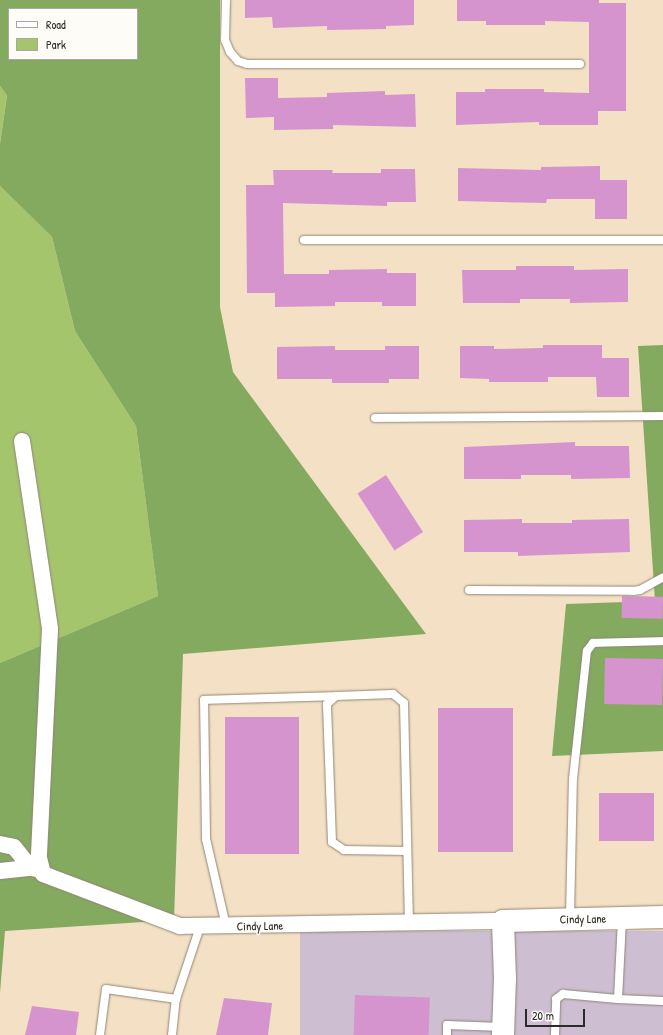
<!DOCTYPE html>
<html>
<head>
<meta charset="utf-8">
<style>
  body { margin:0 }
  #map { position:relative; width:663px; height:1035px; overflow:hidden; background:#f4e0c4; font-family:"Patrick Hand",sans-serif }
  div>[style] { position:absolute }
  .industrial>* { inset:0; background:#cebed1; transform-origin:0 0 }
  .green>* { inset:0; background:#a5c56d }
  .forest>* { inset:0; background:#84aa60 }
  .building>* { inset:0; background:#d694cf; transform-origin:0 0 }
  .roads { filter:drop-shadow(0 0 1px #908678) drop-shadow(0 0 1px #908678) }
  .lane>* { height:8px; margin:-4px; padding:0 4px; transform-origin:4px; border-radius:4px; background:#fff }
  .street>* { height:16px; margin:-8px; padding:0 8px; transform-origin:8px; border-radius:8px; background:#fff }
  .secondary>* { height:22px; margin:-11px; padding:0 11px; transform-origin:11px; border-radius:11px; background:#fff }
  span { translate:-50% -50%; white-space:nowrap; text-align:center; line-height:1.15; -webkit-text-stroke:3px #fdfcf7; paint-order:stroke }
  .street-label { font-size:12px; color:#2b2b2b }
  .legend { position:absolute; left:8px; top:8px; width:130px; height:52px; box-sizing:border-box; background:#fdfcf7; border:1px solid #a9a8a5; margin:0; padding:5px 7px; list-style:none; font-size:12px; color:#2b2b2b }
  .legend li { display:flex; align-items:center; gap:8px; height:20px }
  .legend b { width:20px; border:1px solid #a9a8a5 }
  .scale { position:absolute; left:525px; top:1009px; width:60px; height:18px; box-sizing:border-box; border:2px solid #2b2b2b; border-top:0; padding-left:5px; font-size:12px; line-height:14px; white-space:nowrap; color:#2b2b2b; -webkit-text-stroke:3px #fdfcf7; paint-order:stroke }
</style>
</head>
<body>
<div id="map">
  <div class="industrial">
    <div style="left:300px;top:931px;width:363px;height:104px"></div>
  </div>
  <div class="green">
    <div style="clip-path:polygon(0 86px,7px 94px,0 144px)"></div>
    <div style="clip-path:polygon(0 186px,52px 237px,75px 331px,136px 426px,158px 596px,0 663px)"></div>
  </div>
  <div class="forest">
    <div style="clip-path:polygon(evenodd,0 0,220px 0,220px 307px,233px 372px,426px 634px,183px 654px,174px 920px,5px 931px,0 993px,0 663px,158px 596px,136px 426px,75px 331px,52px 237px,0 186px,0 144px,7px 95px,0 86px,0 0,9px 9px,137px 9px,137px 59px,9px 59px,9px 9px)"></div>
    <div style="clip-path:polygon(663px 345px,663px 751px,552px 756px,566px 604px,655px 601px,638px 346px)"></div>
  </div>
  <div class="building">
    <div style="clip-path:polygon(245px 0,414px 0,414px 25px,386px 26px,386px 29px,327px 30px,327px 26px,273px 28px,272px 17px,245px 18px)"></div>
    <div style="clip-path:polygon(457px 0,599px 0,599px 3px,626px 3px,626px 111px,598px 111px,598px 125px,539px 125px,539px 122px,456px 125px,456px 92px,485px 92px,485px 89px,544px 89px,544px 92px,589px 93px,589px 22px,545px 21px,545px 25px,486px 25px,486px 21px,457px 21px)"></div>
    <div style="clip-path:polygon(245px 78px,278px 78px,278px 98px,327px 97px,327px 93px,385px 91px,385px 95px,415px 94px,416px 127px,333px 125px,333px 129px,274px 130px,274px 117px,246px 118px)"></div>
    <div style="clip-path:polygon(600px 166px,600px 180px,627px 180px,627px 219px,595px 219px,595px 199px,547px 199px,546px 203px,458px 201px,458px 168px,541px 170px,541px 167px)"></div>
    <div style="clip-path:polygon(381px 169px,415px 169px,416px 202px,387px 202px,387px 206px,283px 203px,284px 274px,329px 274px,329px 270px,387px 269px,387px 273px,416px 273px,416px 306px,382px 306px,382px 302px,335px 302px,335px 306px,275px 307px,275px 293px,247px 293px,246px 185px,274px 185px,273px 170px,333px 170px,332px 173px,381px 173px)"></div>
    <div style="clip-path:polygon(516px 266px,574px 266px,574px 270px,628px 269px,628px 302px,570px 303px,570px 299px,520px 299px,520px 303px,463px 303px,462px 270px,516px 270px)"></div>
    <div style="clip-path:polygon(543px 345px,602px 345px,602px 358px,629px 358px,629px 397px,597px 397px,596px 377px,548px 377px,548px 382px,489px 382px,489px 379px,460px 378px,460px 346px,494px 346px,494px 349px,543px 348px)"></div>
    <div style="clip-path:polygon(335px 346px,335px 350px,385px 350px,385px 346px,419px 346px,419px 379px,389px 379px,389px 383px,332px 383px,332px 379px,277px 379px,277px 347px)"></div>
    <div style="clip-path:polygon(575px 442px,575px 446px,629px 446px,630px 478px,571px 479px,571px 475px,521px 475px,521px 479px,464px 479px,464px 447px)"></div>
    <div style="left:386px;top:475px;width:68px;height:34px;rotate:57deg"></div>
    <div style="clip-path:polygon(522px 519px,522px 523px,572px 523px,572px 520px,629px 519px,630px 552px,518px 556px,518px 552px,464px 552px,464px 520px)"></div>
    <div style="left:622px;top:596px;width:41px;height:22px;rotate:1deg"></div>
    <div style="left:605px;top:658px;width:58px;height:46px;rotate:1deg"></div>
    <div style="left:438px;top:708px;width:75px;height:144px"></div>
    <div style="left:225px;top:717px;width:74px;height:137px"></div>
    <div style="left:599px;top:793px;width:55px;height:48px"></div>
    <div style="left:355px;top:995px;width:75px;height:40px;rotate:2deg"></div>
    <div style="clip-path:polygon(224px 998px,272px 1003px,268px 1035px,216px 1035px)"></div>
    <div style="clip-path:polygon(32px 1006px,79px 1012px,76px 1035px,25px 1035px)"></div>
  </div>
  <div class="roads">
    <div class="lane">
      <div style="left:226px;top:0;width:40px;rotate:91.4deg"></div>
      <div style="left:225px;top:40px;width:13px;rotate:67deg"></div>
      <div style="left:230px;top:52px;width:12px;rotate:48deg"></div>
      <div style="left:238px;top:61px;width:9px;rotate:18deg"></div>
      <div style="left:247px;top:64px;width:333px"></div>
      <div style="left:304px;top:240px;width:359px"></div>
      <div style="left:375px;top:418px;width:288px;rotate:-0.4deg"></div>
      <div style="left:469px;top:590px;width:164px;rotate:0.3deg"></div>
      <div style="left:633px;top:591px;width:7px;rotate:-8deg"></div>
      <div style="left:640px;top:590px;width:26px;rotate:-29deg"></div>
      <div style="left:407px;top:851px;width:63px;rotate:-179.1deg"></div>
      <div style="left:344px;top:850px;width:14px;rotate:-146deg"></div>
      <div style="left:332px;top:842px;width:138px;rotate:-92.1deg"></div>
      <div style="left:327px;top:704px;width:12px;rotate:-42deg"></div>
      <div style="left:336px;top:696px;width:57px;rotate:-2deg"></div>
      <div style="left:393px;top:694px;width:14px;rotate:39deg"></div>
      <div style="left:404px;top:703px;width:220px;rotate:88.7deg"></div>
      <div style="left:570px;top:918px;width:139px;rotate:-88.8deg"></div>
      <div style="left:573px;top:779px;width:129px;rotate:-83.8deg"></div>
      <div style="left:587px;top:651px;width:10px;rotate:-53deg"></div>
      <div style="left:593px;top:643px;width:70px;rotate:-1.6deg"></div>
      <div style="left:226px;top:926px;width:89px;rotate:-102.9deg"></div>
      <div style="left:206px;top:839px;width:139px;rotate:-90.8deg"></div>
      <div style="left:204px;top:700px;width:132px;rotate:-1.7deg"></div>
      <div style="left:618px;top:999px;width:45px;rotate:2.5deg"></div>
      <div style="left:100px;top:1035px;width:46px;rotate:-82.6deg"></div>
      <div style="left:106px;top:989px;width:71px;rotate:8.1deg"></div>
      <div style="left:172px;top:1035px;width:36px;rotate:-84deg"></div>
      <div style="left:176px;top:999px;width:76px;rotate:-71.6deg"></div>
      <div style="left:447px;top:1035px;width:10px;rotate:-90deg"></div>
      <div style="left:447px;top:1025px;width:55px;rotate:2.1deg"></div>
      <div style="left:555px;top:1035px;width:36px;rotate:-88deg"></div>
      <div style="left:556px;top:999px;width:9px;rotate:-36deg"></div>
      <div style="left:563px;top:994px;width:55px;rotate:5.2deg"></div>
      <div style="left:618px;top:999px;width:79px;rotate:-87.1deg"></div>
    </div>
    <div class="street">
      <div style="left:22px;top:441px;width:190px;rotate:81.5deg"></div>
      <div style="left:50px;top:629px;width:229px;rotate:92.8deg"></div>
      <div style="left:39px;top:858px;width:16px;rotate:76deg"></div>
      <div style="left:43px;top:874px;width:147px;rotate:20.8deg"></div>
      <div style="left:180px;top:926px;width:323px;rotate:-0.9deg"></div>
      <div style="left:0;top:844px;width:14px;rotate:12deg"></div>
      <div style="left:14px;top:847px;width:27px;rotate:51deg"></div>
      <div style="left:0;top:871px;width:31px;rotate:-6deg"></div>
      <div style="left:31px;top:868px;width:10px;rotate:11deg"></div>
    </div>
    <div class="secondary">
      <div style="left:503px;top:1035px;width:56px;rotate:-88deg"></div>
      <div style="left:505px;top:979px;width:58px;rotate:-92deg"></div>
      <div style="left:503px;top:921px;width:160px;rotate:-1.4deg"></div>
    </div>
  </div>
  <div class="street-label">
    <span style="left:583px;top:919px;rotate:-1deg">Cindy Lane</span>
    <span style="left:260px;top:926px;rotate:-1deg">Cindy Lane</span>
  </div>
  <ul class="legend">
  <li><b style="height:5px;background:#fff"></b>Road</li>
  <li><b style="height:11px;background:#a5c56d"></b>Park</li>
  </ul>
  <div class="scale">20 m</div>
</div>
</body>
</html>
